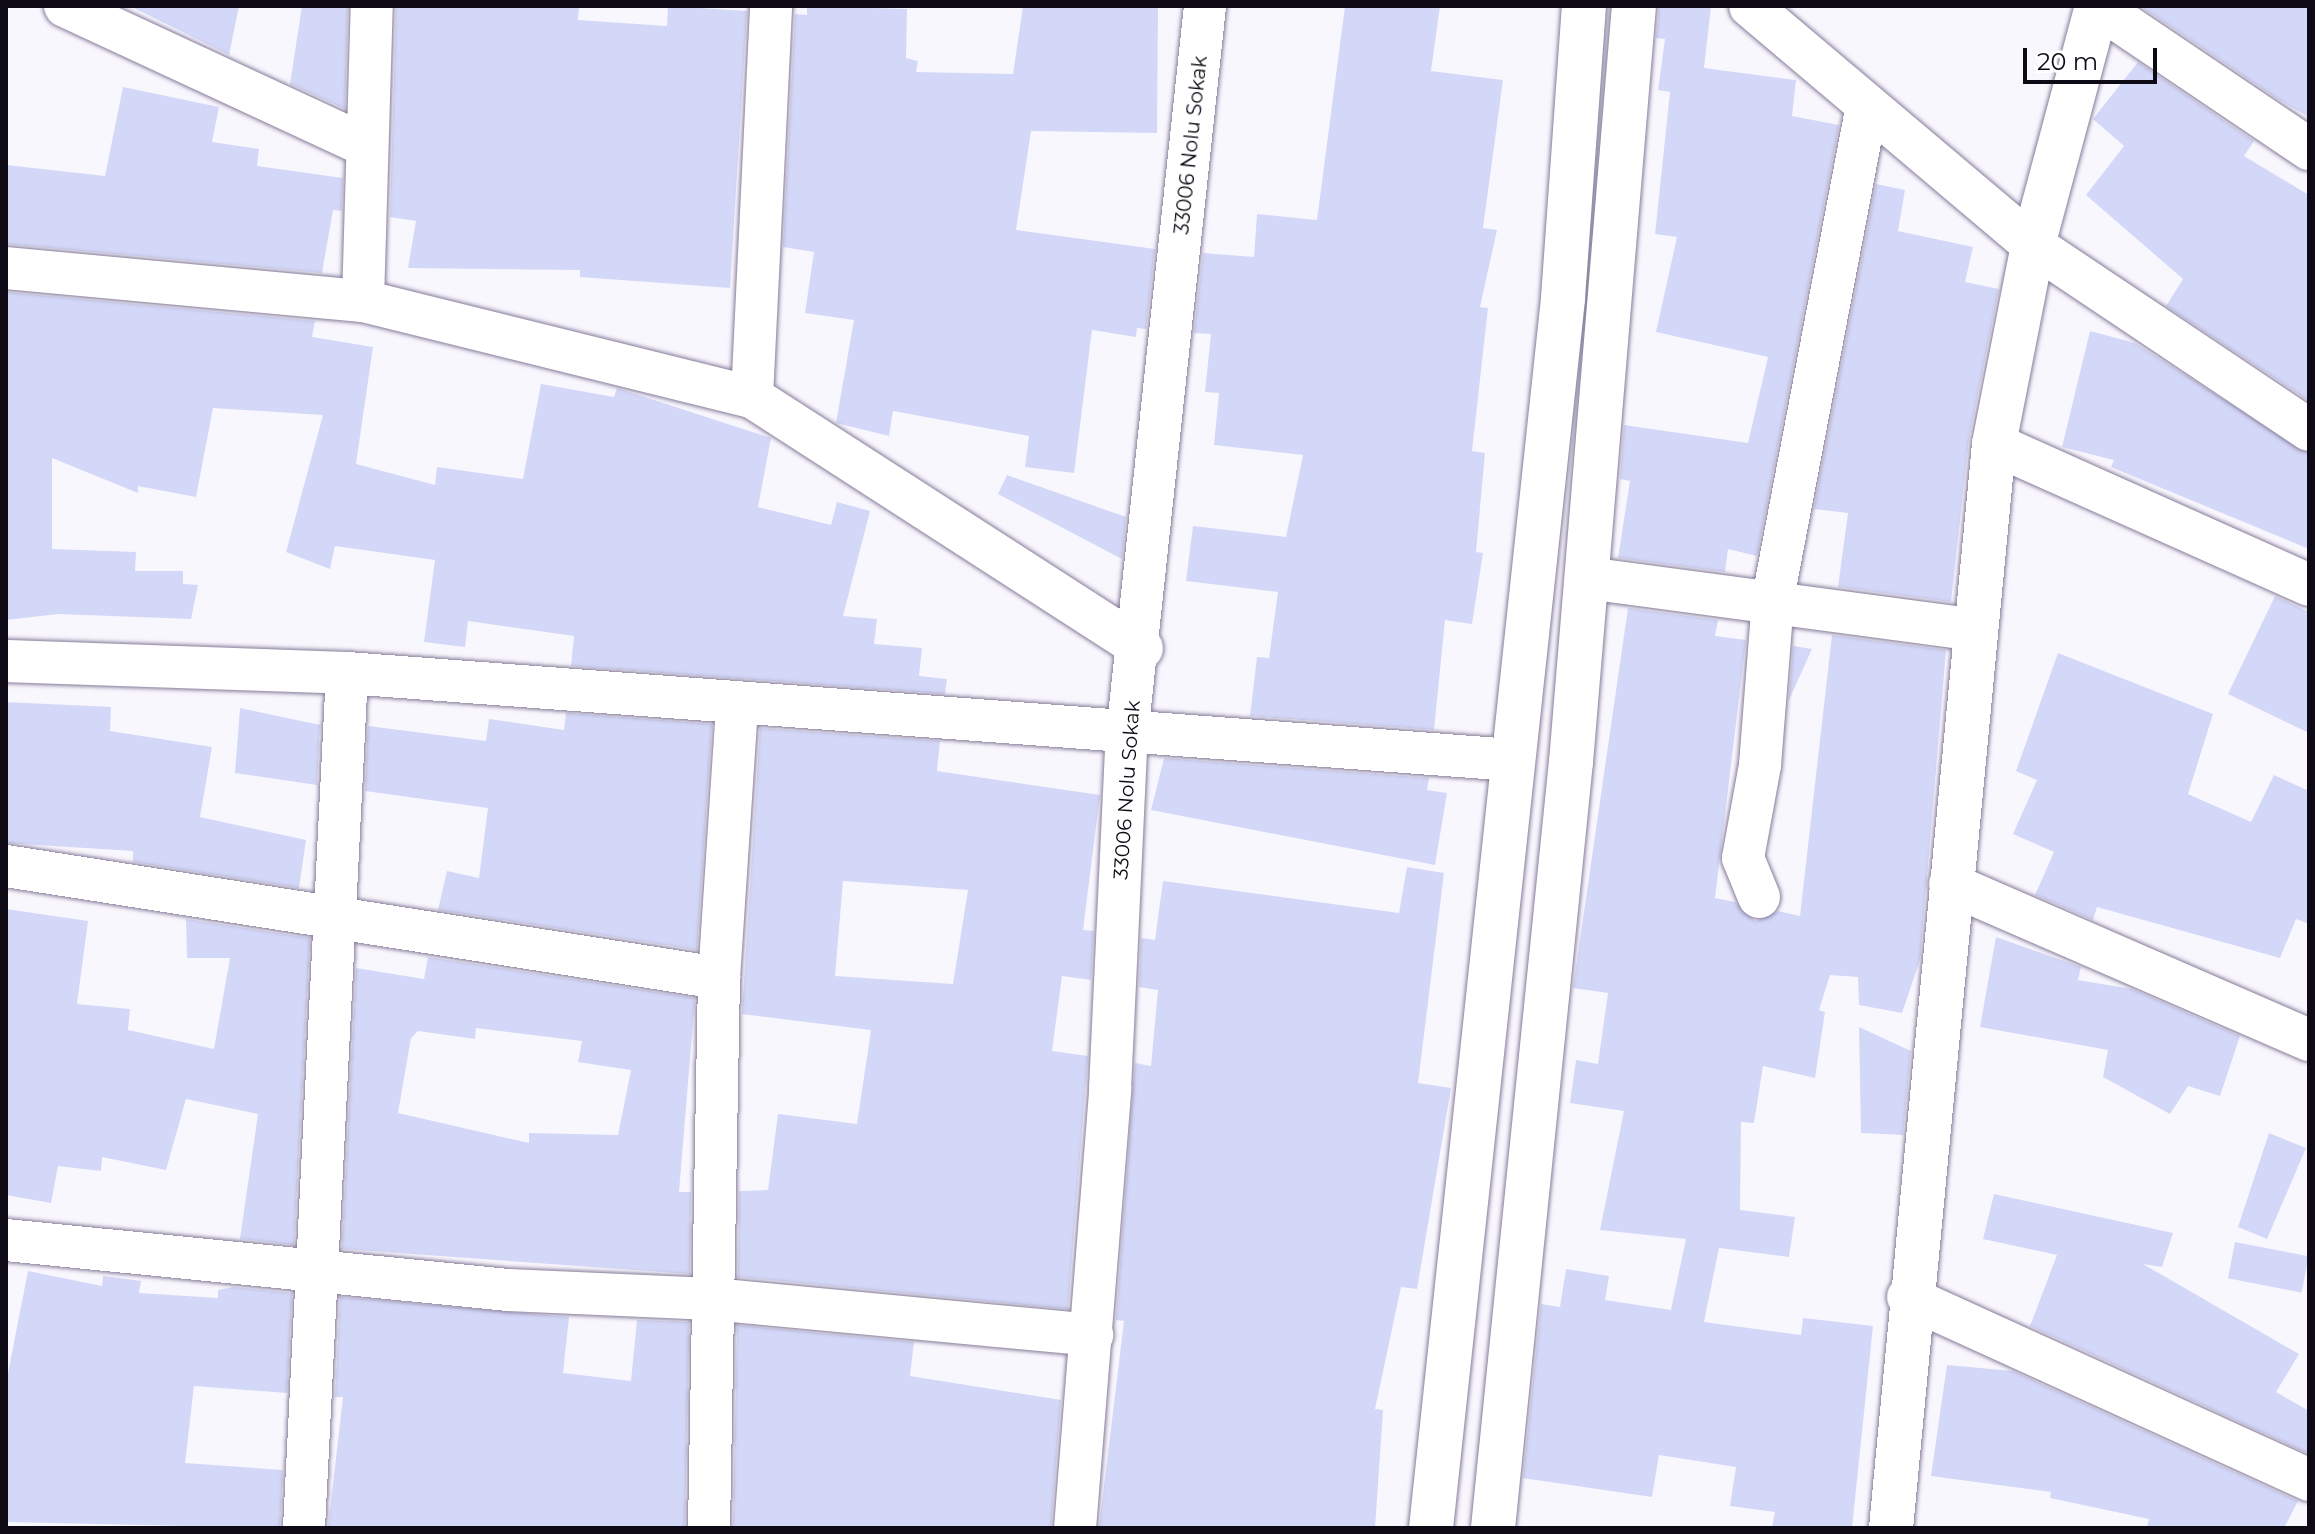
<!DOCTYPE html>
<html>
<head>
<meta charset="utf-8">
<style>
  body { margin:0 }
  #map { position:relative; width:2315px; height:1534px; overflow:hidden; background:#f9f7fe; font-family:Montserrat,sans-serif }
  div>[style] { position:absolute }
  .building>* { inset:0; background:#d4d8f8; transform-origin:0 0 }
  .roads { filter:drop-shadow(0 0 2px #867c9a) drop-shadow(0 0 2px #867c9a) }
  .street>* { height:42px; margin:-21px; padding:0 21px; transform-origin:21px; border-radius:21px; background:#fff }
  .secondary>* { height:44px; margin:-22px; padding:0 22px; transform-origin:22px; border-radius:22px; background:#fff }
  .primary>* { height:44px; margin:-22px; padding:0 22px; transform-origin:22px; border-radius:22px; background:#fff }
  span { translate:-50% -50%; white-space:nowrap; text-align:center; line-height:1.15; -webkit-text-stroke:6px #fff; paint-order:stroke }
  .street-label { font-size:20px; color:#0e0a15 }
  .frame { position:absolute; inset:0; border:8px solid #0e0a15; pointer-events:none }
  .scale { position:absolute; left:2023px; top:48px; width:134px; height:36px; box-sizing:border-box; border:4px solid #0e0a15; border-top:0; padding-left:10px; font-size:24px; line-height:28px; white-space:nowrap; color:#0e0a15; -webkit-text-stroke:6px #fff; paint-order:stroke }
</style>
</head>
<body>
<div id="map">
  <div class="building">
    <div style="clip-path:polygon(130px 6px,239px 6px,229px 55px)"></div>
    <div style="clip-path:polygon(302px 6px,348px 6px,345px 109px,290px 84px)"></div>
    <div style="clip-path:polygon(396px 6px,579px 8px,578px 20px,667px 26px,668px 6px,747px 11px,730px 288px,580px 277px,580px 270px,408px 268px,416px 221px,390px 217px)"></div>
    <div style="clip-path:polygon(807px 6px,907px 9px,906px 58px,918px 61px,916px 72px,1013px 74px,1023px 6px,1158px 6px,1157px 133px,1031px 131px,1016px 230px,1155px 249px,1146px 329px,1137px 328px,1136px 337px,1092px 330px,1074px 473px,1025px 467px,1029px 436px,893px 411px,889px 436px,836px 423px,854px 320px,805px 313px,814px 252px,783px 247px,795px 14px,807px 15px)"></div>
    <div style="clip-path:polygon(1345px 6px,1440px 6px,1431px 71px,1503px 80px,1483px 228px,1497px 230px,1480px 307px,1488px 308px,1472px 451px,1485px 453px,1476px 552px,1483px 553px,1472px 624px,1445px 620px,1434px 730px,1250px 716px,1257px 657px,1269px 658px,1278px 592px,1186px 581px,1193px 526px,1286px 537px,1303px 455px,1214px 445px,1219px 393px,1205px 392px,1211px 334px,1194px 333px,1203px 253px,1254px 257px,1257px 214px,1317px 220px)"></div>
    <div style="clip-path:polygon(1659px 6px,1711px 6px,1704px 68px,1796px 80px,1792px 116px,1839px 125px,1757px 556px,1728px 549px,1725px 572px,1618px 558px,1630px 481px,1620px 479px,1624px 425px,1748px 443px,1768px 357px,1656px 332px,1677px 237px,1655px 234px,1670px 92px,1658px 90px,1665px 39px,1656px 38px)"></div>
    <div style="clip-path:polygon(2140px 6px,2309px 6px,2309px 117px,2279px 100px)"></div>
    <div style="clip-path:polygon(2138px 62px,2254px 141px,2244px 156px,2309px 195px,2309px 401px,2166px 306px,2183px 279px,2086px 195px,2124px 146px,2093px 119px)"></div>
    <div style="clip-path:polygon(123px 87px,219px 107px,212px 142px,259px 149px,257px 166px,343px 178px,342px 211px,333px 210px,322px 273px,6px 244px,6px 165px,105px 176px)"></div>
    <div style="clip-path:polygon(1876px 184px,1905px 190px,1898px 231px,1973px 247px,1965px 282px,1999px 289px,1969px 439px,1951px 602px,1838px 587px,1848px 513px,1814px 509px)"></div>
    <div style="clip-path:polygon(6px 292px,315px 321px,312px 337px,373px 347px,356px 464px,435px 485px,437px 467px,523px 479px,541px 384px,614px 397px,617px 388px,771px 438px,758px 507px,831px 525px,837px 502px,870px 511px,843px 616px,877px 619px,874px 644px,922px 648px,919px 676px,947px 679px,945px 694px,571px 666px,574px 636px,468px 621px,465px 647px,424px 642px,435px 560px,335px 546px,330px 569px,286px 552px,323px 415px,213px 408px,196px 497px,138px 486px,138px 493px,52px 458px,52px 549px,136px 552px,135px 571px,183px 571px,183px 584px,198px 585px,191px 619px,58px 614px,6px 620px)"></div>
    <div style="clip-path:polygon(2090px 331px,2135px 343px,2309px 454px,2309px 549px,2111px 467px,2114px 460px,2062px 447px)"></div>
    <div style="clip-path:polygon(1007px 475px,1126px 517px,1122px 559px,998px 494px)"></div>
    <div style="clip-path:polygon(2275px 596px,2309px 612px,2309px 733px,2228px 694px)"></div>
    <div style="clip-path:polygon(1628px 608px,1718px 620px,1715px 636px,1746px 640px,1715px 898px,1735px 902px,1755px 921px,1778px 911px,1800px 916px,1832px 635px,1946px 650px,1920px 960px,1902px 1013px,1859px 1005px,1858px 977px,1830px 975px,1819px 1010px,1825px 1012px,1815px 1078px,1763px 1066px,1754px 1123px,1741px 1122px,1740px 1210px,1795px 1217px,1789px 1257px,1719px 1248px,1704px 1322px,1801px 1335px,1803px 1318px,1873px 1326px,1852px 1528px,1772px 1528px,1775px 1512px,1730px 1506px,1736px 1467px,1659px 1455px,1652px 1497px,1523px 1478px,1541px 1304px,1560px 1307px,1566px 1269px,1609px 1276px,1605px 1300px,1671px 1310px,1686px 1239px,1600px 1230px,1624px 1111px,1570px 1103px,1576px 1060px,1598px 1064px,1608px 993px,1573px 988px)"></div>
    <div style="clip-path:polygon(1793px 646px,1812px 649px,1789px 700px)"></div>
    <div style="clip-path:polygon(2058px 653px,2213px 714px,2188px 794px,2251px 822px,2274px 775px,2309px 791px,2309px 924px,2296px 919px,2280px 958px,2097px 907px,2093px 920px,2035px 895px,2054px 852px,2013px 834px,2037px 780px,2016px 771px)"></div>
    <div style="clip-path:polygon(6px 702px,111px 707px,110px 731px,212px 747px,200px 817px,306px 840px,299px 888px,133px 862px,133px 851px,6px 843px)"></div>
    <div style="clip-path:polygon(240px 708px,320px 725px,317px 785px,235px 773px)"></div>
    <div style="clip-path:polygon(566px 713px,712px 724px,697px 950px,438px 910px,447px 871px,479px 878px,488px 808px,365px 791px,368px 726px,486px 741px,489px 719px,564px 730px)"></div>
    <div style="clip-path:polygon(evenodd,760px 728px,940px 741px,937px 771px,1100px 795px,1083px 930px,1094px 931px,1091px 980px,1062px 976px,1052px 1051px,1088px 1056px,1068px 1309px,738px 1277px,739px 1191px,768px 1190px,778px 1114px,857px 1124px,871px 1030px,742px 1014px,760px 728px,843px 881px,968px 890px,953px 984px,835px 976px,843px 881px)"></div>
    <div style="clip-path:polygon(1164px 758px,1429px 778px,1427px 790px,1447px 793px,1435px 865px,1151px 810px)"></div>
    <div style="clip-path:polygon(1407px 867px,1444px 873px,1418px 1083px,1451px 1088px,1417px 1289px,1401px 1287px,1375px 1409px,1383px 1410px,1375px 1528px,1099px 1528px,1124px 1321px,1116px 1320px,1135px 1063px,1151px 1066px,1158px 990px,1139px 987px,1141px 938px,1155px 940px,1163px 881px,1399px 913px)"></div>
    <div style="clip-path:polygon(6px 909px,88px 921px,77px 1004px,130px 1009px,128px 1030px,214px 1049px,230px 958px,187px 958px,186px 919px,310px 938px,294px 1245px,240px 1239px,258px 1114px,186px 1099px,166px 1170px,102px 1157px,101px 1171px,58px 1166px,51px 1203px,6px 1195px)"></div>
    <div style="clip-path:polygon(1996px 937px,2081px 967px,2078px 980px,2132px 989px,2240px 1036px,2220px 1096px,2188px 1086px,2170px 1114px,2103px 1077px,2108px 1050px,1980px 1027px)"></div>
    <div style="clip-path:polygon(evenodd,428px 957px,695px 998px,679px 1192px,691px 1192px,690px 1274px,342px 1249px,356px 968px,424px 979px,428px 957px,476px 1028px,582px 1041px,578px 1062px,631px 1070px,618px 1135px,529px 1133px,529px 1143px,398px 1113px,411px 1038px,418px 1031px,475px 1039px,476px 1028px)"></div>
    <div style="clip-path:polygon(1859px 1027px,1911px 1051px,1903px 1135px,1861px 1133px)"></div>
    <div style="clip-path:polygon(2269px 1133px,2306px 1148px,2267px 1239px,2238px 1227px)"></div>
    <div style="clip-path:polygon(1994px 1194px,2173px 1233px,2162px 1267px,2143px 1264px,2299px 1354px,2276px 1392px,2309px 1411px,2309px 1454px,2030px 1326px,2057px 1255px,1983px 1239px)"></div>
    <div style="left:2235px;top:1242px;width:75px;height:37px;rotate:11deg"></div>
    <div style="clip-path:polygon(28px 1271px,102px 1286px,103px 1276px,141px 1281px,139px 1293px,218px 1298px,218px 1290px,234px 1287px,292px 1293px,287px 1393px,194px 1386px,185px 1463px,283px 1470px,280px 1528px,6px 1522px,6px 1383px)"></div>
    <div style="clip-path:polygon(340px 1297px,569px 1317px,563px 1373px,631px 1381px,637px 1320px,689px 1322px,685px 1528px,328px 1528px,343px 1397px,335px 1397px)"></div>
    <div style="clip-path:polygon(737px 1325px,914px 1342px,910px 1376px,1061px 1400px,1051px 1528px,733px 1528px)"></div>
    <div style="clip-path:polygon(1947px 1365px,2013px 1371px,2298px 1501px,2284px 1528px,2147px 1528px,2149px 1519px,2050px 1498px,2051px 1492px,1931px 1476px)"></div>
  </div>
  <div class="roads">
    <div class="street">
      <div style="left:65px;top:6px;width:332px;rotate:24.9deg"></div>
      <div style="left:1750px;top:6px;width:370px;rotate:40.2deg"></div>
      <div style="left:2033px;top:245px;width:332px;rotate:33.8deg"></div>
      <div style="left:2097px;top:6px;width:256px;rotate:34deg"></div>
      <div style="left:6px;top:268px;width:359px;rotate:5.3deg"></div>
      <div style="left:363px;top:301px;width:401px;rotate:13.9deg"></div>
      <div style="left:752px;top:397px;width:464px;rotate:32.8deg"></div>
      <div style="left:363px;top:301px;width:295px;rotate:-88.3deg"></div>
      <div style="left:752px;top:397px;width:391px;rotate:-87.2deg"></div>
      <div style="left:1994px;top:444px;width:345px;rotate:24.1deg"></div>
      <div style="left:1587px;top:578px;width:392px;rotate:7.6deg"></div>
      <div style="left:6px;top:661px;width:341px;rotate:2deg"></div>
      <div style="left:347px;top:673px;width:1167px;rotate:4.27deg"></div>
      <div style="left:6px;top:866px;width:722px;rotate:8.93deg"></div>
      <div style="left:1950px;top:884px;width:391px;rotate:23.5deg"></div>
      <div style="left:1759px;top:897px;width:42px;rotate:-112.3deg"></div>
      <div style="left:1743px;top:858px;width:95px;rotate:-79.6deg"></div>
      <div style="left:1760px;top:765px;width:168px;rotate:-85.5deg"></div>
      <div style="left:1773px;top:598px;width:497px;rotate:-79.2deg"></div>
      <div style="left:6px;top:1240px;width:504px;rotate:5.69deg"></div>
      <div style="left:508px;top:1290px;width:204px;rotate:2.5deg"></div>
      <div style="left:712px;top:1299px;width:382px;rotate:5.4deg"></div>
      <div style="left:1908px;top:1297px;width:441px;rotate:24.5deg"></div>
      <div style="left:304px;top:1528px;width:856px;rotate:-87.12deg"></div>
      <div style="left:709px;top:1528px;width:550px;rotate:-88.96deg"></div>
      <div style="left:719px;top:978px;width:273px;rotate:-86.2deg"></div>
      <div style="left:1075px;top:1528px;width:440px;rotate:-85.4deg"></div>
      <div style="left:1110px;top:1089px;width:354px;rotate:-87.3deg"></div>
      <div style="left:1127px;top:735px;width:733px;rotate:-83.89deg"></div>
    </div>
    <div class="secondary">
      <div style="left:1891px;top:1528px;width:1089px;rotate:-84.57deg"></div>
      <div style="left:1994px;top:444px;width:203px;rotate:-78.9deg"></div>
      <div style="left:2033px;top:245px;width:247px;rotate:-75deg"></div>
    </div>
    <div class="primary">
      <div style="left:1431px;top:1528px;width:1237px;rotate:-83.87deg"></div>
      <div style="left:1563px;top:298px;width:293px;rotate:-85.9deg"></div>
      <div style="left:1493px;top:1528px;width:770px;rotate:-84.19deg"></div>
      <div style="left:1571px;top:762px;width:759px;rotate:-85.24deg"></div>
    </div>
  </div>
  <div class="street-label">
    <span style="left:1191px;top:145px;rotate:-84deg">33006 Nolu Sokak</span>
    <span style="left:1127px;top:790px;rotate:-86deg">33006 Nolu Sokak</span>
  </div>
  <div class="frame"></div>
  <div class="scale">20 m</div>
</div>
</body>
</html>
